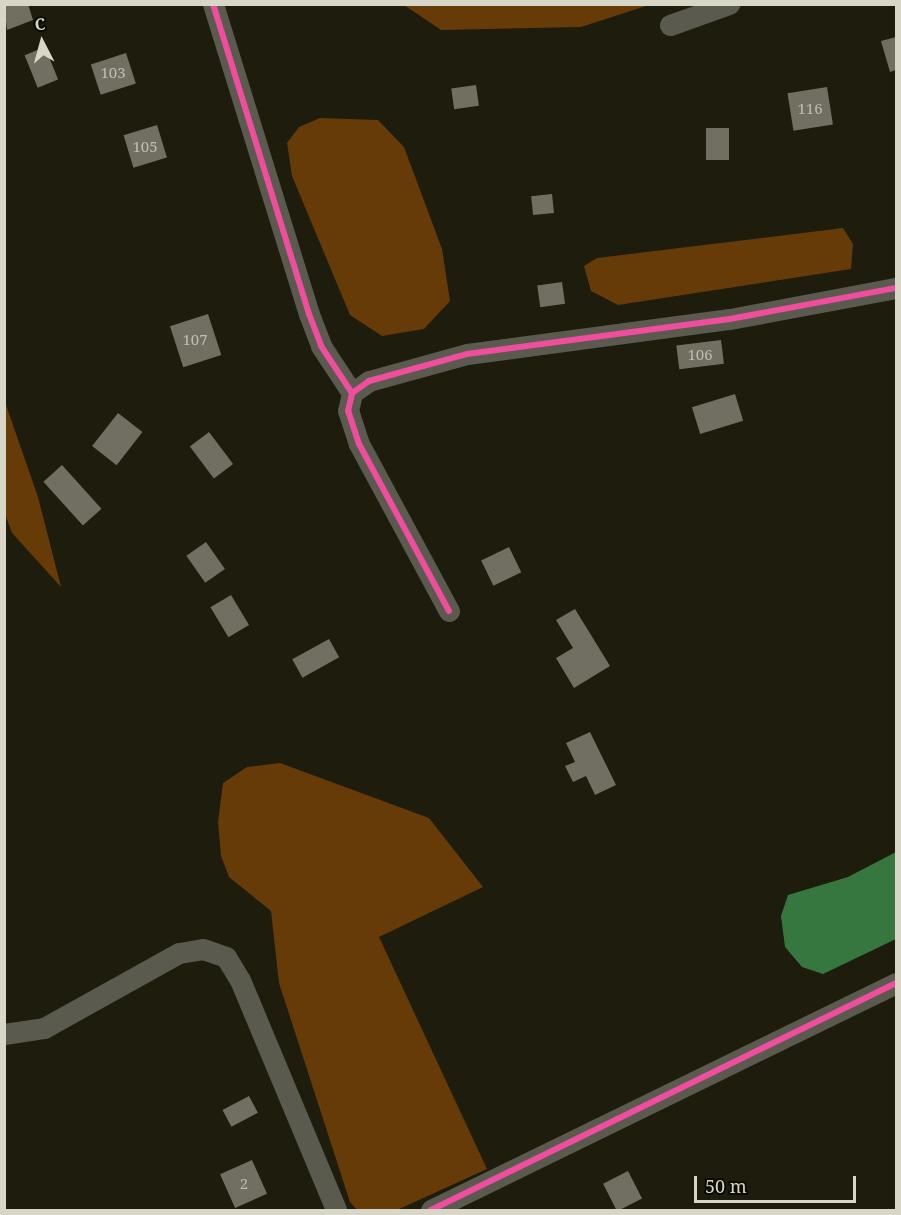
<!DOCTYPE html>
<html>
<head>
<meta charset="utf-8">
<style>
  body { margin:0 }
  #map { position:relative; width:901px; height:1215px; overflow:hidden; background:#1d1c0d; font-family:"Noto Serif",serif }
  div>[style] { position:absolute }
  .forest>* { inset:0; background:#663b08 }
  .water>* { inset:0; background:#35773f }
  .building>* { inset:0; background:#716e62; transform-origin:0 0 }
  .minor>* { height:21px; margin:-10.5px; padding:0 10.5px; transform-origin:10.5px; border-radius:10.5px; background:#5b5a4e }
  .cycleway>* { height:6px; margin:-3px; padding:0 3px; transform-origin:3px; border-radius:3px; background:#ef4d9e }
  span { translate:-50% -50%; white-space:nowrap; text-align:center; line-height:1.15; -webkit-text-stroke:6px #0c0b02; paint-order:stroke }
  .number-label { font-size:15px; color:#bebdae }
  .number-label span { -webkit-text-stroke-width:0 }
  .frame { position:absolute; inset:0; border:6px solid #d8d7c7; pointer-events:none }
  .north { position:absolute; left:12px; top:12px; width:60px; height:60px; -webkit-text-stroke:4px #0c0b02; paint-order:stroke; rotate:354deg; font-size:16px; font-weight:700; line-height:24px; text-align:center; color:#d8d7c7 }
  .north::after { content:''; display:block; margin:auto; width:21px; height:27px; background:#d8d7c7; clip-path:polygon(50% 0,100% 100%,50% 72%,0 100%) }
  .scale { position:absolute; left:694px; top:1176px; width:162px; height:27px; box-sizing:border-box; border:3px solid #d8d7c7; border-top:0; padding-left:8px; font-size:18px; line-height:21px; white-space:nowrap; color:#d8d7c7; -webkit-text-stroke:4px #0c0b02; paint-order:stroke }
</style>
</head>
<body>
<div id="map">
  <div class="forest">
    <div style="clip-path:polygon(404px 5px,649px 5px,581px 27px,441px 30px)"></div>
    <div style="clip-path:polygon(320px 118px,378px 120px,404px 147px,442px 249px,450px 301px,424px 329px,382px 336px,350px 315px,292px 176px,287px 143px,299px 127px)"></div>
    <div style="clip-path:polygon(843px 228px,853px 244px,851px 269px,618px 305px,591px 291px,584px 266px,597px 258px)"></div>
    <div style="clip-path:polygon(5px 402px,38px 497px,61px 587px,12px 533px,5px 514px)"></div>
    <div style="clip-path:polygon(280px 763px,429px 818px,483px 887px,379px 937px,487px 1169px,397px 1210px,357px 1210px,350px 1202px,279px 983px,271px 911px,229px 877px,221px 856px,218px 822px,223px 783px,247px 767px)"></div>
  </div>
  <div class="water">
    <div style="clip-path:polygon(896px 852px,896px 939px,823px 974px,802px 967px,785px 947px,781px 916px,788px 895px,848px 877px)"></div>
  </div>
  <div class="building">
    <div style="clip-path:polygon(4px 4px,28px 4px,33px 20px,7px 30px)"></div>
    <div style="clip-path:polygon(896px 37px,896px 70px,890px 72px,881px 41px)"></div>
    <div style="left:45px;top:47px;width:35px;height:22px;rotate:68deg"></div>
    <div style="left:126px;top:53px;width:32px;height:37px;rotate:72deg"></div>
    <div style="left:476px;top:85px;width:21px;height:25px;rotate:82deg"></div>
    <div style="left:827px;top:87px;width:38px;height:40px;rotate:81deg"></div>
    <div style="left:157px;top:125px;width:34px;height:35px;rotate:73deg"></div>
    <div style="left:729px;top:128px;width:32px;height:23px;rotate:90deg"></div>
    <div style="left:552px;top:194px;width:19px;height:21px;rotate:84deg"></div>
    <div style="left:562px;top:282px;width:22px;height:25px;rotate:82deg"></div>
    <div style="left:208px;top:314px;width:43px;height:40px;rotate:72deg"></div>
    <div style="left:721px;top:340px;width:24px;height:45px;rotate:83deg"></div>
    <div style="left:735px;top:394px;width:28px;height:45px;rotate:73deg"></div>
    <div style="left:118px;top:413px;width:31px;height:42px;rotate:38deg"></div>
    <div style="left:209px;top:432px;width:40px;height:24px;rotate:53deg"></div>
    <div style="left:62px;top:465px;width:59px;height:25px;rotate:48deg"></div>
    <div style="left:206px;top:542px;width:33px;height:24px;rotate:55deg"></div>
    <div style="left:509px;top:547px;width:28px;height:31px;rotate:64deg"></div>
    <div style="left:231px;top:595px;width:35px;height:24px;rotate:59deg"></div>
    <div style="clip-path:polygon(575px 609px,610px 666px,574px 688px,556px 658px,573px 648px,556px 620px)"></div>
    <div style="left:329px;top:639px;width:21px;height:42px;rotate:61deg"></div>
    <div style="clip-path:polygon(590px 732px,616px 785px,595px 795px,586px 776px,573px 782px,565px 766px,575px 762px,566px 743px)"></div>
    <div style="left:249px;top:1096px;width:19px;height:30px;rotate:62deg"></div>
    <div style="left:252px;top:1160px;width:37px;height:35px;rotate:66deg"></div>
    <div style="left:628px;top:1171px;width:31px;height:28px;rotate:63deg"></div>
  </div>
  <div class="minor">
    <div style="left:213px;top:4px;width:325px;rotate:72.8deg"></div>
    <div style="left:309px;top:314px;width:34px;rotate:69deg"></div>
    <div style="left:321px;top:346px;width:56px;rotate:56.6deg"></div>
    <div style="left:670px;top:25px;width:63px;rotate:-19.6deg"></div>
    <div style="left:449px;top:611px;width:190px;rotate:-118.3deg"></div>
    <div style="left:359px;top:444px;width:35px;rotate:-108deg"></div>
    <div style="left:348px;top:411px;width:18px;rotate:-77deg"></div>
    <div style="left:352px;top:393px;width:21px;rotate:-35deg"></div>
    <div style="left:369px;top:381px;width:102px;rotate:-15.4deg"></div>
    <div style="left:467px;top:354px;width:265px;rotate:-7.6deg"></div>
    <div style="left:730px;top:319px;width:169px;rotate:-10.6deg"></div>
    <div style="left:4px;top:1034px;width:40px;rotate:-8.5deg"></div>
    <div style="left:44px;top:1028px;width:154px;rotate:-29.1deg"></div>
    <div style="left:179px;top:953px;width:24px;rotate:-9deg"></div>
    <div style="left:203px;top:949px;width:24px;rotate:19deg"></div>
    <div style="left:226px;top:957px;width:27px;rotate:59deg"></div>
    <div style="left:240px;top:980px;width:249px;rotate:67.3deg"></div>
    <div style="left:431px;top:1210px;width:517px;rotate:-26.02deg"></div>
  </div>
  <div class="cycleway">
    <div style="left:213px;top:4px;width:325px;rotate:72.8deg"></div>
    <div style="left:309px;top:314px;width:34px;rotate:69deg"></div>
    <div style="left:321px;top:346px;width:56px;rotate:56.6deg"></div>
    <div style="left:449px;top:611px;width:190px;rotate:-118.3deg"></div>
    <div style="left:359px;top:444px;width:35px;rotate:-108deg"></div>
    <div style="left:348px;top:411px;width:18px;rotate:-77deg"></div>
    <div style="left:352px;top:393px;width:21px;rotate:-35deg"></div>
    <div style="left:369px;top:381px;width:102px;rotate:-15.4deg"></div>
    <div style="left:467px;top:354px;width:265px;rotate:-7.6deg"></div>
    <div style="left:730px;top:319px;width:169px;rotate:-10.6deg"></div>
    <div style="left:431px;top:1210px;width:517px;rotate:-26.02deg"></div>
  </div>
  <div class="number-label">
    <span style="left:113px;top:73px">103</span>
    <span style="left:810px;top:109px">116</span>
    <span style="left:145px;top:147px">105</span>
    <span style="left:195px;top:340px">107</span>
    <span style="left:700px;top:355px">106</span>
    <span style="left:244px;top:1184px">2</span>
  </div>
  <div class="frame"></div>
  <div class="north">С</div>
  <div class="scale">50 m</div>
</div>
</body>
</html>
